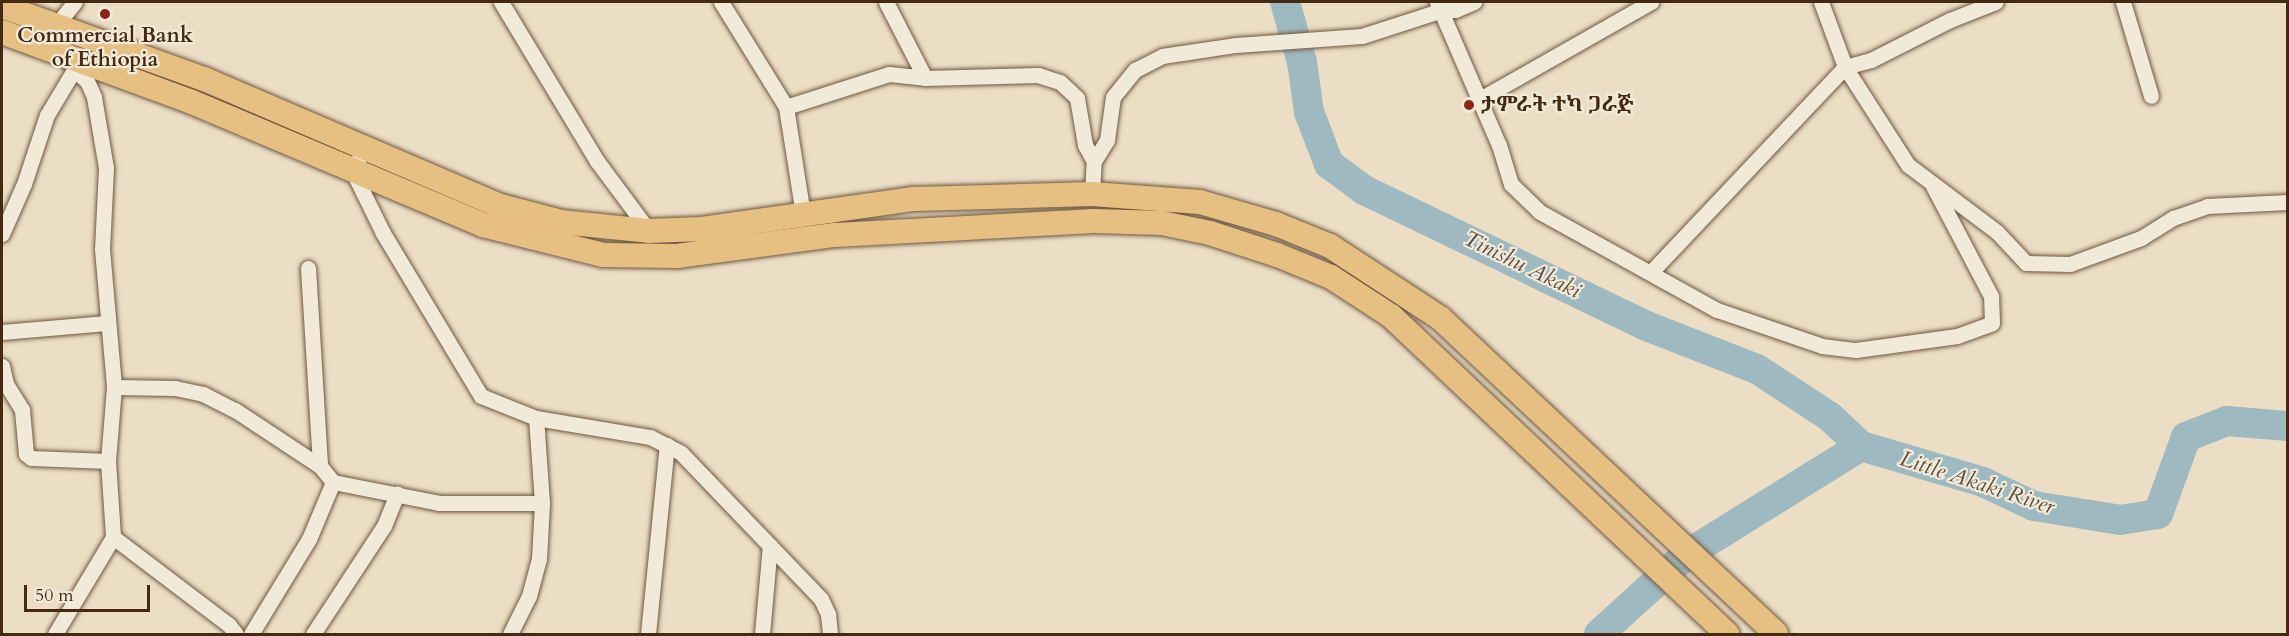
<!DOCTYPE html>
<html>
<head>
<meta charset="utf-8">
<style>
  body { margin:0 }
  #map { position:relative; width:2289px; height:636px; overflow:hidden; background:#ebdec5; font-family:Cardo,"Noto Serif Ethiopic",serif }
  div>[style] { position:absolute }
  .river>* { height:30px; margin:-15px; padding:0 15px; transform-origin:15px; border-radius:15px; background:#9fb9c0 }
  .roads { filter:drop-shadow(0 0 2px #6e573f) drop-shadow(0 0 2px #6e573f) }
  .street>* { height:15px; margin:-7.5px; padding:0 7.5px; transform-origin:7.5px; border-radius:7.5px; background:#f2ead9 }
  .primary>* { height:24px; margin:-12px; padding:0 12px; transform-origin:12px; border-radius:12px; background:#e6bf82 }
  .dots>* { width:16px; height:16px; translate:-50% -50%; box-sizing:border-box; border:3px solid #f2ead9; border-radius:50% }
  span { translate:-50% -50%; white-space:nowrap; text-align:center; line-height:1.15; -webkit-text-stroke:4.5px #f2ead9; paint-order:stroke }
  .poi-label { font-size:21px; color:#442a12; font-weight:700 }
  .left { translate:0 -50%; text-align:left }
  .water-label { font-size:22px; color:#5b4e3e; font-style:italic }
  .frame { position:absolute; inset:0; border:3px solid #442a12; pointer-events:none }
  .scale { position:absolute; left:24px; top:585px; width:126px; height:27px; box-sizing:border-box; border:3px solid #442a12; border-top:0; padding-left:8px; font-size:18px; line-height:21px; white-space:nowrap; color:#442a12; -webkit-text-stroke:4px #f2ead9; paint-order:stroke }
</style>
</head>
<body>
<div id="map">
  <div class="river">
    <div style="left:1285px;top:2px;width:62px;rotate:74.2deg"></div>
    <div style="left:1302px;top:62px;width:50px;rotate:82deg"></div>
    <div style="left:1309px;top:112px;width:56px;rotate:69deg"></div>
    <div style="left:1329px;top:164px;width:44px;rotate:36.6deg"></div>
    <div style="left:1364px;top:190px;width:311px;rotate:25.7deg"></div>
    <div style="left:1644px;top:325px;width:121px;rotate:21.3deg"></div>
    <div style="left:1757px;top:369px;width:87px;rotate:33.3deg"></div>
    <div style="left:1830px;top:417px;width:42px;rotate:43.1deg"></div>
    <div style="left:1861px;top:446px;width:127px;rotate:16.4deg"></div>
    <div style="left:1983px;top:482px;width:56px;rotate:25.2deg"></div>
    <div style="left:2034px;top:506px;width:87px;rotate:9.2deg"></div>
    <div style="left:2120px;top:520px;width:38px;rotate:-9deg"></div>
    <div style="left:2158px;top:514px;width:82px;rotate:-70deg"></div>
    <div style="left:2186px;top:437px;width:44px;rotate:-21.3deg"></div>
    <div style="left:2227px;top:421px;width:61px;rotate:4.7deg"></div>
    <div style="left:1599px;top:634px;width:118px;rotate:-42.2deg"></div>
    <div style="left:1686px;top:555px;width:206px;rotate:-31.9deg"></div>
  </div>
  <div class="roads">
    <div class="street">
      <div style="left:501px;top:2px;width:186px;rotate:58.9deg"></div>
      <div style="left:597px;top:161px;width:87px;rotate:53.4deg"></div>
      <div style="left:721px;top:2px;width:123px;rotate:58.2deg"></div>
      <div style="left:786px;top:107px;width:108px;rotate:81deg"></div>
      <div style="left:886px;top:2px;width:85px;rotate:62.8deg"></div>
      <div style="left:1437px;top:2px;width:156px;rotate:66.6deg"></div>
      <div style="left:1499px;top:145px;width:41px;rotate:72.9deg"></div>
      <div style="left:1511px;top:184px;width:40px;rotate:44deg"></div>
      <div style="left:1540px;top:212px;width:202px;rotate:29deg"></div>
      <div style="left:1717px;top:310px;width:111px;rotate:18.9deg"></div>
      <div style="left:1822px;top:346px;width:34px;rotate:7deg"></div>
      <div style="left:1856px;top:350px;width:102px;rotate:-7.9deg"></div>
      <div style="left:1957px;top:336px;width:37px;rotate:-20deg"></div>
      <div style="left:1992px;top:323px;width:27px;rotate:-92deg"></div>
      <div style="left:1991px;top:296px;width:124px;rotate:-117.8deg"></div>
      <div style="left:1821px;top:2px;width:69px;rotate:69.7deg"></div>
      <div style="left:1845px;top:67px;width:117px;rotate:57.3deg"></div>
      <div style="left:1908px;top:165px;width:111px;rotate:37deg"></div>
      <div style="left:1997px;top:232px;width:42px;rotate:46.9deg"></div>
      <div style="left:2026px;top:263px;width:44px;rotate:1.3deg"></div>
      <div style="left:2070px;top:264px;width:76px;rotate:-20.1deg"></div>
      <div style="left:2141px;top:238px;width:38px;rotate:-32deg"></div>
      <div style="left:2173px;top:218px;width:36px;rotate:-19deg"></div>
      <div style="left:2207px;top:206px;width:81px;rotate:-2.8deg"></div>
      <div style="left:2123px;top:2px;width:98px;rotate:73.4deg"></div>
      <div style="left:57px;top:24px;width:28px;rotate:-51deg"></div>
      <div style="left:78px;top:61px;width:10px;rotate:114deg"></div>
      <div style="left:74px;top:70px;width:17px;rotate:40deg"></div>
      <div style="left:87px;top:81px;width:17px;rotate:66deg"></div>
      <div style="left:94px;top:97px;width:72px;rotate:80.4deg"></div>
      <div style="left:106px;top:168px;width:81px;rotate:92.8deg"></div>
      <div style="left:102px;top:249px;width:139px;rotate:85deg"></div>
      <div style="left:114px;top:387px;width:74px;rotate:94.6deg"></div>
      <div style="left:108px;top:461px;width:76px;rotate:86.2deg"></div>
      <div style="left:113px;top:537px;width:146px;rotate:37.2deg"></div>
      <div style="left:229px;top:625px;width:11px;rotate:52deg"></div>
      <div style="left:1480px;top:99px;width:197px;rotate:-29.6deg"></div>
      <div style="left:786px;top:107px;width:108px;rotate:-17.8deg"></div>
      <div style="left:889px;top:74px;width:36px;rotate:6deg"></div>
      <div style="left:925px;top:78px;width:113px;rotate:-1.5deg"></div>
      <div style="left:1038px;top:75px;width:23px;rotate:18deg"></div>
      <div style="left:1060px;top:82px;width:23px;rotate:43deg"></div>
      <div style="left:1077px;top:98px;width:48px;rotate:80.3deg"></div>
      <div style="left:1085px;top:145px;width:18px;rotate:61deg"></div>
      <div style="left:364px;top:147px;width:27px;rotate:114deg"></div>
      <div style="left:353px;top:172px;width:68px;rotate:63.8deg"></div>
      <div style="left:383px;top:233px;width:190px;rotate:59deg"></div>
      <div style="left:481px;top:396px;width:59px;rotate:21.8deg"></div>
      <div style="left:536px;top:418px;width:116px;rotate:9.5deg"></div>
      <div style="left:650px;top:437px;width:35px;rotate:27deg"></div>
      <div style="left:681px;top:453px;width:202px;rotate:46.2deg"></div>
      <div style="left:821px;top:599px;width:17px;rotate:65deg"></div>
      <div style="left:828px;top:614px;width:20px;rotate:84deg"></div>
      <div style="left:1092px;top:194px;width:33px;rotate:-87deg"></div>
      <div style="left:1094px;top:161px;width:25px;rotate:-58deg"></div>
      <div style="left:1107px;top:140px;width:43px;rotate:-82.1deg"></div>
      <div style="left:1113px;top:97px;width:35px;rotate:-51deg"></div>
      <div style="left:1135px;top:70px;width:30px;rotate:-27deg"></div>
      <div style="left:1162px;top:56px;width:75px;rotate:-8.5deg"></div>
      <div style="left:1236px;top:45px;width:126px;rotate:-4.1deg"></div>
      <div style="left:1362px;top:36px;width:84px;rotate:-18deg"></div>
      <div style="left:1442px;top:10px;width:13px"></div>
      <div style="left:1455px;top:10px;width:21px;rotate:-23deg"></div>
      <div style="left:2px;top:234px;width:55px;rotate:-66.3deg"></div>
      <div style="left:24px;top:184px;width:73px;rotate:-71.6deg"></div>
      <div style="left:47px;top:115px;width:52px;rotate:-59deg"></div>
      <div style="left:308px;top:268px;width:198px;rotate:86.5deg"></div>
      <div style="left:320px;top:466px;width:21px;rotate:51deg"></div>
      <div style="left:333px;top:482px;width:108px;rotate:11.2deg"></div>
      <div style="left:439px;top:503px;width:103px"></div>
      <div style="left:1651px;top:272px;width:282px;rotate:-46.6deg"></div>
      <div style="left:1845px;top:67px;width:27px;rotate:-15deg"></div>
      <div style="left:1871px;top:60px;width:89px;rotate:-26.9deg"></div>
      <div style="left:1950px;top:20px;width:49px;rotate:-21.4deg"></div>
      <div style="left:2px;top:332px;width:105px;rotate:-4.9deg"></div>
      <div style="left:2px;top:366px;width:18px;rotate:77deg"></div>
      <div style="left:6px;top:384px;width:31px;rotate:58deg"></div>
      <div style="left:22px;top:410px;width:44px;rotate:84.8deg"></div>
      <div style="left:26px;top:454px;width:6px;rotate:39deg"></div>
      <div style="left:31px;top:458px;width:77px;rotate:2.2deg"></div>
      <div style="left:114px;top:387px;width:61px;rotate:0.9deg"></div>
      <div style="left:175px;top:388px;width:29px;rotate:12deg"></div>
      <div style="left:203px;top:394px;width:36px;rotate:27deg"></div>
      <div style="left:235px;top:410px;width:102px;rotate:33.4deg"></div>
      <div style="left:55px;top:634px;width:113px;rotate:-59.1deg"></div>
      <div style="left:251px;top:634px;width:111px;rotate:-58.6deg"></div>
      <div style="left:309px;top:539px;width:62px;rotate:-67.2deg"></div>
      <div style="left:313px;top:634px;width:129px;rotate:-56.7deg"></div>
      <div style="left:384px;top:526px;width:35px;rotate:-68deg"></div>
      <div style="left:510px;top:634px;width:42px;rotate:-63.4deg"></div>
      <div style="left:529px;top:596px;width:38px;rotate:-75deg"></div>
      <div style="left:539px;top:559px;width:56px;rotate:-86.9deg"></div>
      <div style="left:542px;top:503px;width:85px;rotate:-94deg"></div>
      <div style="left:648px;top:634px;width:190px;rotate:-84.3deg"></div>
      <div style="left:762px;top:634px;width:89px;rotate:-84.9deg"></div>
    </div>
    <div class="primary">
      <div style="left:2px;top:6px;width:215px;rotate:19.9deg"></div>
      <div style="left:204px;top:79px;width:323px;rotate:23.2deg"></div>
      <div style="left:501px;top:206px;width:62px;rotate:14.9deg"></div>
      <div style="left:561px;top:222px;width:88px;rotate:5.8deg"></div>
      <div style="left:649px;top:231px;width:53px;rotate:-2.2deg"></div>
      <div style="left:702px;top:229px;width:214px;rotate:-8.1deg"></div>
      <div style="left:914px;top:199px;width:178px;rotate:-1.6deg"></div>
      <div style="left:1092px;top:194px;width:108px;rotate:4.2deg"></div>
      <div style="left:1200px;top:202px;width:79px;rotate:16.1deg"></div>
      <div style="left:1276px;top:224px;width:58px;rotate:22.2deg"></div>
      <div style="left:1330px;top:246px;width:131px;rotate:33.2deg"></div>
      <div style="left:1440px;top:318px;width:461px;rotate:43.2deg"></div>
      <div style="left:2px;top:32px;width:202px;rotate:20.2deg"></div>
      <div style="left:192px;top:102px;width:316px;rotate:22.9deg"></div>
      <div style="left:483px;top:225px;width:124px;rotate:14deg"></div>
      <div style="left:603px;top:255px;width:74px;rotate:0.8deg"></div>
      <div style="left:677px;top:256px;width:159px;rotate:-7.6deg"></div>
      <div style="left:835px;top:235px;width:259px;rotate:-3.1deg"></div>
      <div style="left:1094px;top:221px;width:68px;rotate:1.7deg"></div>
      <div style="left:1162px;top:223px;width:49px;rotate:11.8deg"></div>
      <div style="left:1210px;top:233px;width:71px;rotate:18.2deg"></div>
      <div style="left:1277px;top:255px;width:58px;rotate:22.2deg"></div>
      <div style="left:1331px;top:277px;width:72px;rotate:33deg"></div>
      <div style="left:1391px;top:316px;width:463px;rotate:43.4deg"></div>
    </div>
  </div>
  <div class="dots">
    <div style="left:105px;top:14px;background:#8f2418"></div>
    <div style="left:1469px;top:105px;background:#8f2418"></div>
  </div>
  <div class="poi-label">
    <span style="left:105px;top:48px">Commercial Bank<br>of Ethiopia</span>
    <span class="left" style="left:1481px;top:105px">ታምራት ተካ ጋራጅ</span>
  </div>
  <div class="water-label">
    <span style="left:1522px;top:265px;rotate:26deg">Tinishu Akaki</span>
    <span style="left:1977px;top:483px;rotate:18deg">Little Akaki River</span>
  </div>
  <div class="frame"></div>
  <div class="scale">50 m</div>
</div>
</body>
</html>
